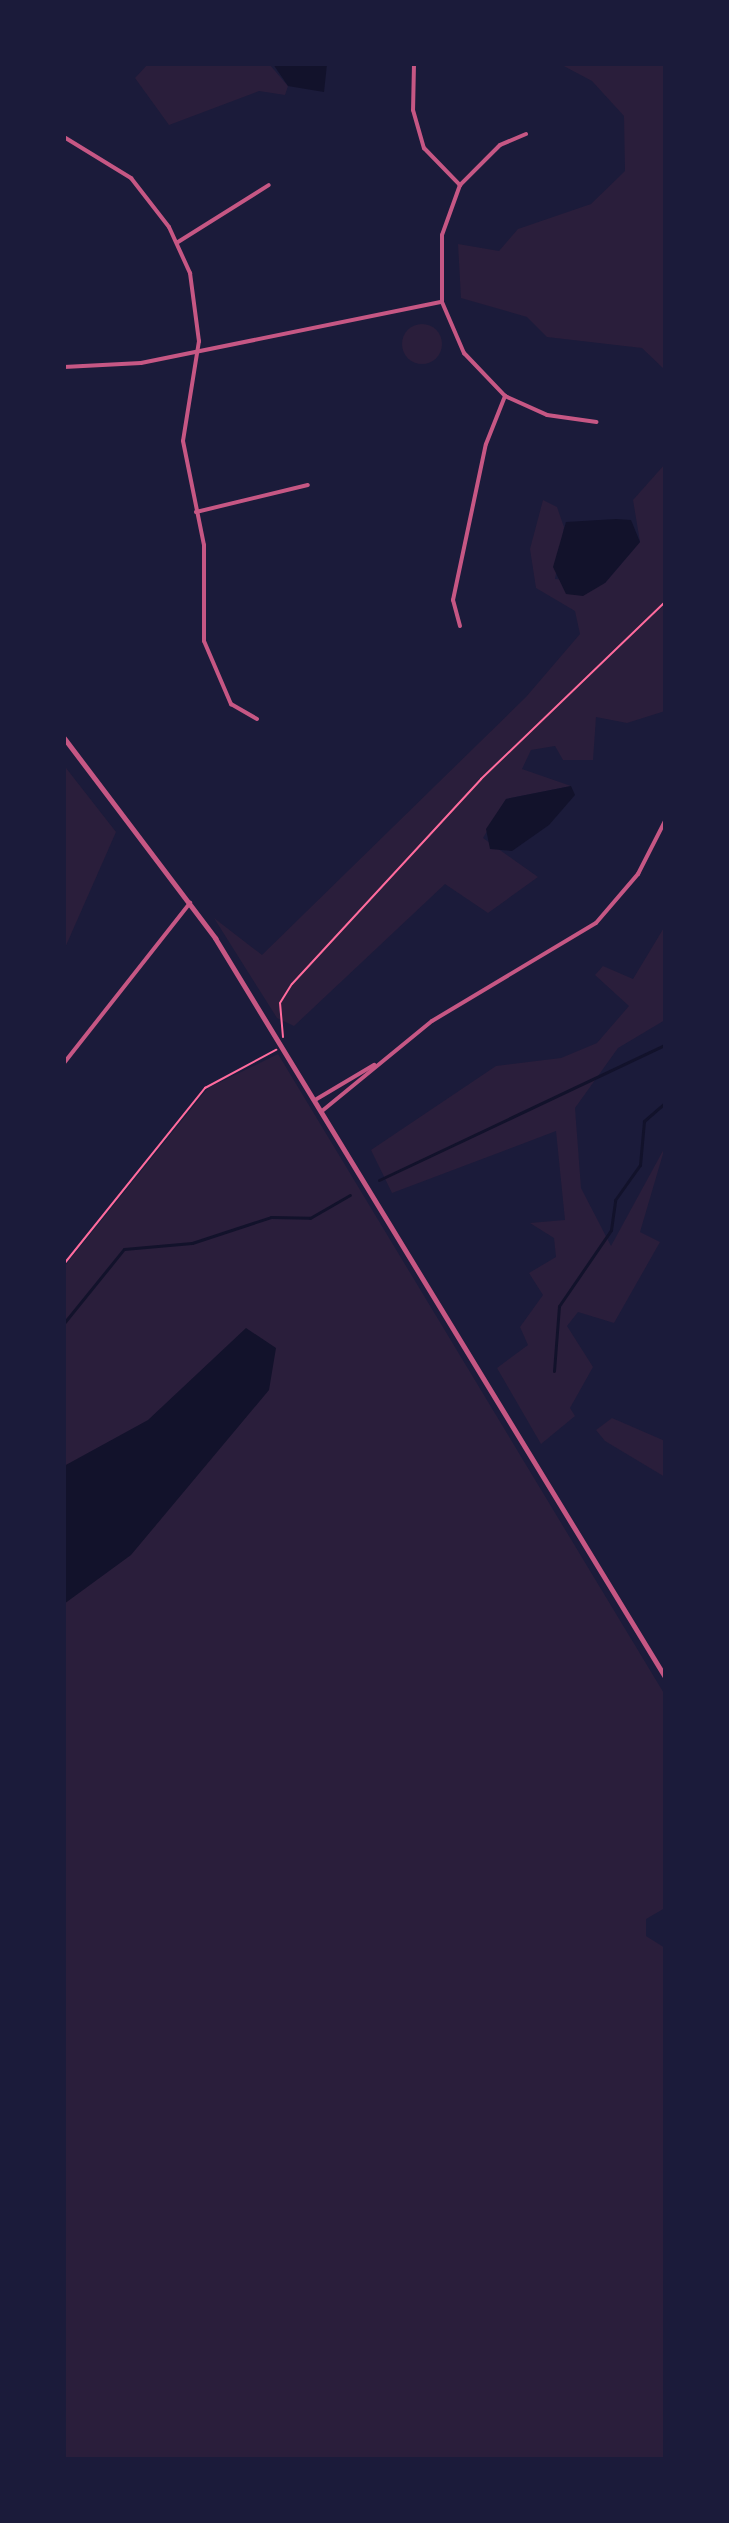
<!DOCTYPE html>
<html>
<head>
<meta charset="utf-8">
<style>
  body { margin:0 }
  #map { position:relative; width:729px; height:2523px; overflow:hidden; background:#1b1b3a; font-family:Inter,sans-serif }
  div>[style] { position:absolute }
  .green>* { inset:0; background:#2a1e3b }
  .round { border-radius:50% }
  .water>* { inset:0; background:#12122b }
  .stream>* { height:3px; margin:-1.5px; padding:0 1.5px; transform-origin:1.5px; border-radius:1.5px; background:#12122b }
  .path>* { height:2px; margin:-1px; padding:0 1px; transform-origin:1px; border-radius:1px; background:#ff6b9d }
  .minor>* { height:4px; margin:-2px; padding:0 2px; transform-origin:2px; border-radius:2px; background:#c65784 }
  .tertiary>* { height:5px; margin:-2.5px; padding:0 2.5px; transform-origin:2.5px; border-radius:2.5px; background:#c65784 }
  span { translate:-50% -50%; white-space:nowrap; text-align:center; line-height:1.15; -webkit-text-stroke:8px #1b1b3a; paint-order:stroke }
  .frame { position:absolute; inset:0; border:66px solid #1b1b3a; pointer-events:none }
</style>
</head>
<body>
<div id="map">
  <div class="green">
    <div style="clip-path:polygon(148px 64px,269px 64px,288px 86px,285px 95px,259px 91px,169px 125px,135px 78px)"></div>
    <div style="clip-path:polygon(560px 64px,665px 64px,665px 370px,642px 348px,547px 337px,527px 317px,461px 298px,458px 244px,499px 251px,518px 229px,591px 204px,625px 171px,624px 116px,592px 81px)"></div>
    <div class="round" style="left:402px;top:324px;width:40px;height:40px"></div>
    <div style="clip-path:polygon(665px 464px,665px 711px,627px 723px,596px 717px,593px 760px,563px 760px,555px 746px,531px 750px,522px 769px,571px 786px,506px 799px,483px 838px,538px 877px,488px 913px,445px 884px,294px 1026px,277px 1018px,214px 918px,262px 955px,526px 697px,580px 634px,575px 611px,536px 588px,530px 549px,543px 500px,557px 507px,564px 527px,555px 579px,605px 583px,640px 542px,633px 500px)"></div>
    <div style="clip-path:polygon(66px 768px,116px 832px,64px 950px,64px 770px)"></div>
    <div style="clip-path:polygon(665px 926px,665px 1020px,618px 1048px,575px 1108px,581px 1188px,611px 1246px,665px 1147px,640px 1232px,660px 1242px,614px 1323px,578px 1312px,567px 1326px,593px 1367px,570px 1408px,575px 1416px,541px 1444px,497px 1368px,528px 1345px,520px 1327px,543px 1295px,529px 1273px,556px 1257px,554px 1238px,530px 1223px,565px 1220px,556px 1131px,392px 1193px,371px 1150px,496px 1066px,561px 1058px,597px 1043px,629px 1006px,595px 975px,603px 966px,633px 979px)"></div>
    <div style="clip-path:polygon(278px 1054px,665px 1695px,665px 1908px,646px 1919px,646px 1936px,665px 1948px,665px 2459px,64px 2459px,64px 1267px,208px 1088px)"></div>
    <div style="clip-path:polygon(612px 1418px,665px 1441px,665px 1477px,605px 1441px,596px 1430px)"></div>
  </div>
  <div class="water">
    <div style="clip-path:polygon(273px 64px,327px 64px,324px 92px,288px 86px)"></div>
    <div style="clip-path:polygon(616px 519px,631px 520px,640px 542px,605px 583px,583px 596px,566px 594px,553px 567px,566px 522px)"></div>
    <div style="clip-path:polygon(571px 786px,575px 795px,549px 825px,512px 851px,490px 849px,486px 829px,506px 799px)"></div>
    <div style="clip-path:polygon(246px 1328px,276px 1348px,269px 1390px,131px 1555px,64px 1604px,64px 1466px,148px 1420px)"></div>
  </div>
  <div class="stream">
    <div style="left:665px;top:1081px;width:19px;rotate:90deg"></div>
    <div style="left:379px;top:1180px;width:316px;rotate:-25.3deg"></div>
    <div style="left:64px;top:1323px;width:95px;rotate:-51deg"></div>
    <div style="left:124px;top:1249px;width:68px;rotate:-5deg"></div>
    <div style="left:192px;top:1243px;width:83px;rotate:-18.2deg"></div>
    <div style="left:271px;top:1217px;width:39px;rotate:1deg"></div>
    <div style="left:310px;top:1218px;width:46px;rotate:-29.9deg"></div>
    <div style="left:554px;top:1371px;width:65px;rotate:-85.6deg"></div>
    <div style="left:559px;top:1306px;width:92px;rotate:-55.6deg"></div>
    <div style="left:611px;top:1230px;width:30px;rotate:-82deg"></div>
    <div style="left:615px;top:1200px;width:43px;rotate:-54.5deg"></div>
    <div style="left:640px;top:1165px;width:44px;rotate:-84.8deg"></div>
    <div style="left:644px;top:1121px;width:28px;rotate:-41deg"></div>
  </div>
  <div class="path">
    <div style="left:283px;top:1037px;width:34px;rotate:-95deg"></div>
    <div style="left:280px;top:1003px;width:22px;rotate:-58deg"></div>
    <div style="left:292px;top:984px;width:279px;rotate:-47.3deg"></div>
    <div style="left:481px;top:779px;width:255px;rotate:-43.9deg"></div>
    <div style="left:64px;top:1264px;width:226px;rotate:-51.3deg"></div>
    <div style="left:205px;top:1088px;width:81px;rotate:-28.2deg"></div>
  </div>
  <div class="minor">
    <div style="left:414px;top:64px;width:46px;rotate:91.2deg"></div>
    <div style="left:413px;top:110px;width:40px;rotate:74deg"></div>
    <div style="left:424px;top:148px;width:52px;rotate:45.8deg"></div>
    <div style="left:526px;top:134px;width:28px;rotate:157deg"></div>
    <div style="left:500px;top:145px;width:57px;rotate:135deg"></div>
    <div style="left:460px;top:185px;width:53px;rotate:109.8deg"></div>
    <div style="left:442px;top:235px;width:67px;rotate:90deg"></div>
    <div style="left:442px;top:302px;width:56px;rotate:66.7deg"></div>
    <div style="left:464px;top:353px;width:59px;rotate:46.4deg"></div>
    <div style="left:505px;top:396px;width:46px;rotate:24.3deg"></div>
    <div style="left:547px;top:415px;width:50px;rotate:8deg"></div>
    <div style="left:64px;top:137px;width:79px;rotate:31.5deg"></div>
    <div style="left:131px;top:178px;width:62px;rotate:52.2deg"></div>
    <div style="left:169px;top:227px;width:51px;rotate:65.5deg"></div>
    <div style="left:190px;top:273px;width:69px;rotate:82.5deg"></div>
    <div style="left:199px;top:341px;width:101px;rotate:99.1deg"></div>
    <div style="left:183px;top:441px;width:106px;rotate:78.6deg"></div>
    <div style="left:204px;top:545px;width:96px;rotate:90deg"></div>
    <div style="left:204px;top:641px;width:69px;rotate:66.8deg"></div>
    <div style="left:231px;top:704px;width:30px;rotate:30deg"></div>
    <div style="left:178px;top:242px;width:107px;rotate:-32.1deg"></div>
    <div style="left:64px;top:367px;width:77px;rotate:-3deg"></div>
    <div style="left:141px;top:363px;width:307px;rotate:-11.5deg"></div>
    <div style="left:196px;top:512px;width:115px;rotate:-13.6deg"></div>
    <div style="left:64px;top:548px;width:51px;rotate:90deg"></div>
    <div style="left:460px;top:626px;width:27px;rotate:-105deg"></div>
    <div style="left:453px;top:600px;width:159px;rotate:-78.1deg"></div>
    <div style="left:486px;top:444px;width:52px;rotate:-68.4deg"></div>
    <div style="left:64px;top:1063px;width:204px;rotate:-51.8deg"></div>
    <div style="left:315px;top:1100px;width:69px;rotate:-30.7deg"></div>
    <div style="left:322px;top:1111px;width:142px;rotate:-39.3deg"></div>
    <div style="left:432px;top:1021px;width:191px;rotate:-30.9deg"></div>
    <div style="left:596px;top:923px;width:65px;rotate:-49.4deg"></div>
    <div style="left:638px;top:874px;width:59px;rotate:-63deg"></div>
  </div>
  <div class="tertiary">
    <div style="left:64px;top:738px;width:251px;rotate:52.9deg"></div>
    <div style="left:215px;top:938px;width:865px;rotate:58.66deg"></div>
  </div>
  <div class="frame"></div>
</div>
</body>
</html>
